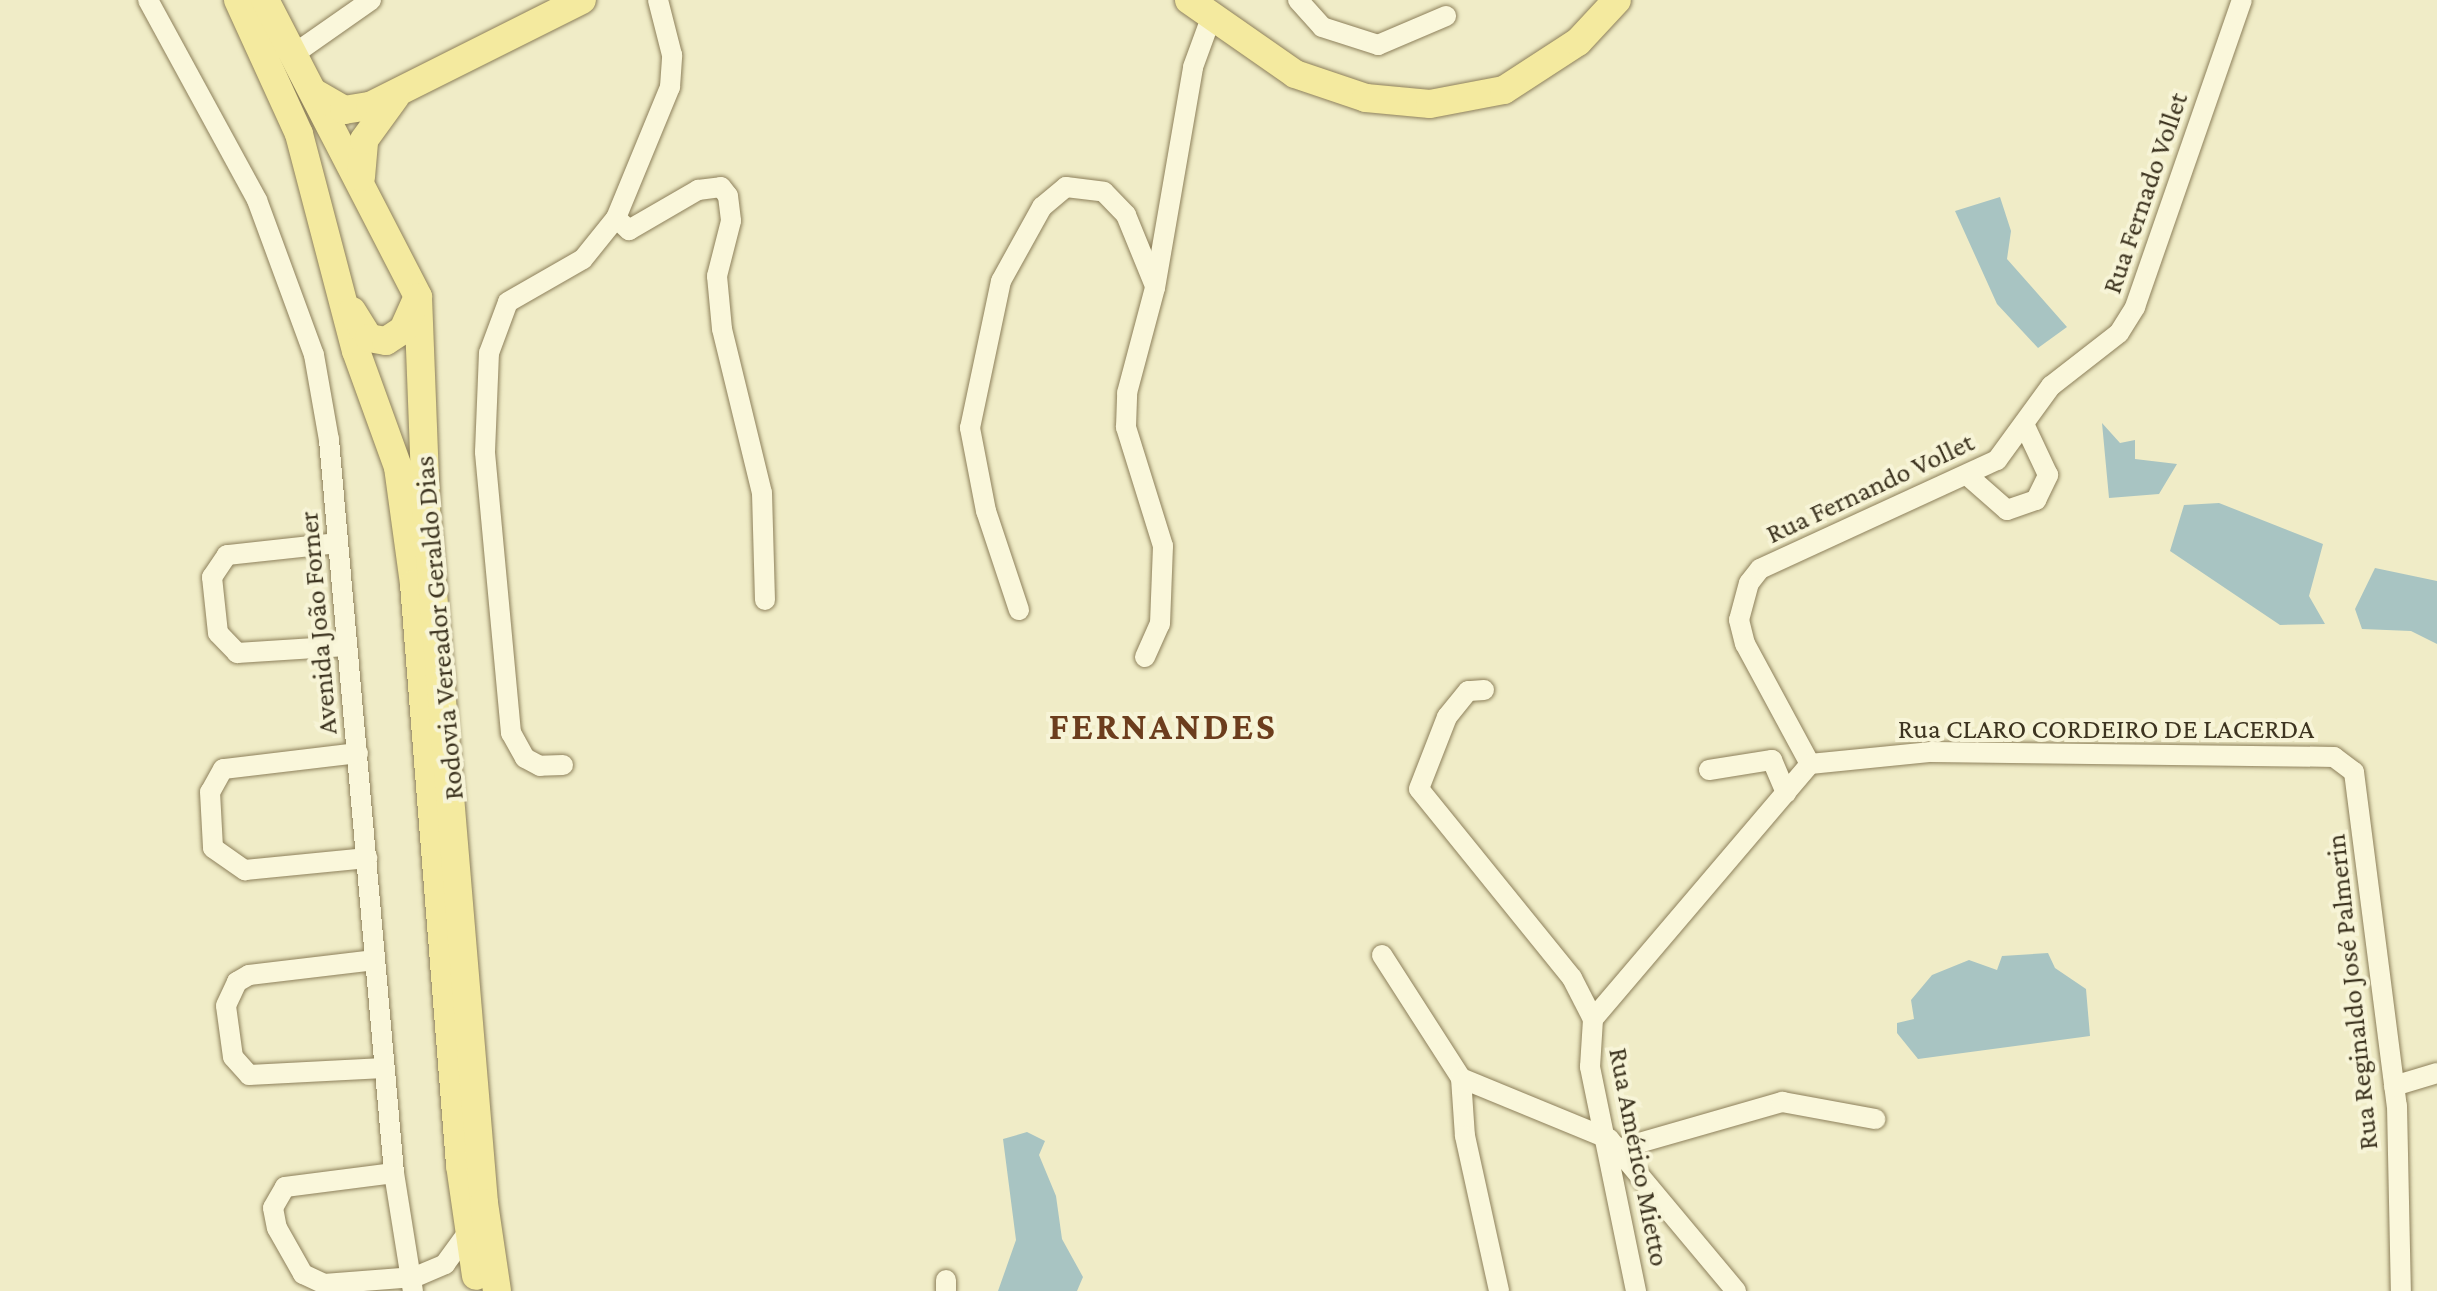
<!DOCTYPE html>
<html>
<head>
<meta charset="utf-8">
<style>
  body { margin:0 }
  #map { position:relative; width:2437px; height:1291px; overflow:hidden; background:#f0ecc7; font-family:"Crimson Pro",serif }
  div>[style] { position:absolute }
  .water>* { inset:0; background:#a8c4c2 }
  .roads { filter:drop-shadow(0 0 2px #8d805b) drop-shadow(0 0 2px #8d805b) }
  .minor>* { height:20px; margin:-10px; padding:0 10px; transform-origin:10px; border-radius:10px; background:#faf7db }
  .major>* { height:28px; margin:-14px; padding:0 14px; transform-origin:14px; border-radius:14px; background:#f4ea9f }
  span { translate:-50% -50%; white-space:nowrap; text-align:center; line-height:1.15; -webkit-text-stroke:8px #f7f4d7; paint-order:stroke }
  .street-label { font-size:28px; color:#3d3420 }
  .district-label { font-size:38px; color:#6c3d1d; font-weight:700; letter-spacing:2.5px }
</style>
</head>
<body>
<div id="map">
  <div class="water">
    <div style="clip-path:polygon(2000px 197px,2011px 231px,2007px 259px,2067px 327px,2038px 348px,1997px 304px,1955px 211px)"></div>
    <div style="clip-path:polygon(2102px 423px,2120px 443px,2135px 440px,2135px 459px,2177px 464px,2159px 494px,2109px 498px)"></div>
    <div style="clip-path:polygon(2219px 503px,2323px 544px,2309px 596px,2325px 624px,2280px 625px,2170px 551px,2184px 505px)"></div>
    <div style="clip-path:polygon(2375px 568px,2437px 581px,2437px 644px,2411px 631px,2362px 629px,2355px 609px)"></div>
    <div style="clip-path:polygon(2048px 953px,2055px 968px,2086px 989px,2090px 1036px,1918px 1059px,1897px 1033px,1897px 1023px,1914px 1019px,1911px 1000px,1932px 975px,1969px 960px,1997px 970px,2002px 956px)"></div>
    <div style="clip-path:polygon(1027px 1132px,1045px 1141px,1039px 1155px,1056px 1196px,1062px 1239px,1083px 1277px,1077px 1291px,998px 1291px,1016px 1240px,1003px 1139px)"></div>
  </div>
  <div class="roads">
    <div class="minor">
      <div style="left:148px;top:0;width:228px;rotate:61.4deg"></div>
      <div style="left:257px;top:200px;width:165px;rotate:69.8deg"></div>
      <div style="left:314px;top:355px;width:86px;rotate:80deg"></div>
      <div style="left:329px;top:440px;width:736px;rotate:84.93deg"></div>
      <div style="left:394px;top:1173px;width:120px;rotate:80.9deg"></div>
      <div style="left:1298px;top:0;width:36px;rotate:48deg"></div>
      <div style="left:1322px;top:27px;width:59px;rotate:17.8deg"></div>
      <div style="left:1378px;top:45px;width:74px;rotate:-23.1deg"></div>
      <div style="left:294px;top:54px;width:94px;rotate:-35deg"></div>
      <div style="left:616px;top:218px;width:18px;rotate:43deg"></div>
      <div style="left:629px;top:230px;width:80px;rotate:-30.1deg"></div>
      <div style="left:698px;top:190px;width:23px;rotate:-7deg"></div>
      <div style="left:721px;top:187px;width:11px;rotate:52deg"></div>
      <div style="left:728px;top:196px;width:25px;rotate:83deg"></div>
      <div style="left:731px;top:221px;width:57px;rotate:104.3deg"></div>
      <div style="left:717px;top:276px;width:53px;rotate:84.6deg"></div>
      <div style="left:722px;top:329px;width:169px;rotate:76.3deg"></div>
      <div style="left:762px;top:493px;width:107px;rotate:88.4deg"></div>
      <div style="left:1967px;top:475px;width:53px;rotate:41.2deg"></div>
      <div style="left:2007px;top:510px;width:31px;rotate:-19deg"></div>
      <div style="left:2036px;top:500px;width:28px;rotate:-64deg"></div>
      <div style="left:2048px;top:475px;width:56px;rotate:-115.2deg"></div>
      <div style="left:338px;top:543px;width:112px;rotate:173.8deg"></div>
      <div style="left:227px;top:555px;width:27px;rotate:124deg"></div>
      <div style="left:212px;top:577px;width:56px;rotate:83.9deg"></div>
      <div style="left:218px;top:633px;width:28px;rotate:46deg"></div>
      <div style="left:237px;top:653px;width:109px;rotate:-3.7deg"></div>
      <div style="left:1019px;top:610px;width:104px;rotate:-108.4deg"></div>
      <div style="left:986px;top:511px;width:85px;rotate:-100.9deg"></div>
      <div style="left:970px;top:428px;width:150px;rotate:-78.1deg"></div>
      <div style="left:1001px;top:281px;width:85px;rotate:-61deg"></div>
      <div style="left:1042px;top:207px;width:31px;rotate:-40deg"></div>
      <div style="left:1066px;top:187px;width:38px;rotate:7deg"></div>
      <div style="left:1104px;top:192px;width:32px;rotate:46deg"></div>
      <div style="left:1126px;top:215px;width:77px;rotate:67.8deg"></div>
      <div style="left:1145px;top:657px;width:36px;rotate:-66deg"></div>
      <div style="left:1160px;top:624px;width:78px;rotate:-87.8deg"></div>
      <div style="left:1163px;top:546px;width:125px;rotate:-107.3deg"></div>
      <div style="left:1126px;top:427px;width:34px;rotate:-88deg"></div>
      <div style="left:1127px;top:393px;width:109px;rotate:-75.1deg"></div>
      <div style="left:1155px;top:288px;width:224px;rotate:-80.2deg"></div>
      <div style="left:1193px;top:67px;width:55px;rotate:-69.9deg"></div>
      <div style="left:1484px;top:690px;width:16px;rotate:176deg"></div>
      <div style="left:1468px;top:691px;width:33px;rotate:129deg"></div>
      <div style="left:1447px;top:717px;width:77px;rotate:111.3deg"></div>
      <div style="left:1419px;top:789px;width:243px;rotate:51deg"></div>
      <div style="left:1572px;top:978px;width:46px;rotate:62.9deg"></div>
      <div style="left:358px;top:753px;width:136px;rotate:173.2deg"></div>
      <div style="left:223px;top:769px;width:26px;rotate:119deg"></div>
      <div style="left:210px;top:792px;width:56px;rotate:86.9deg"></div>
      <div style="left:213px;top:848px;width:39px;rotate:35deg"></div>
      <div style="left:245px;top:870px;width:123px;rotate:-5.6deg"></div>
      <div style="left:1810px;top:764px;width:136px;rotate:-118.4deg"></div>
      <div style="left:1745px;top:644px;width:25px;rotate:-104deg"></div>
      <div style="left:1739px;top:620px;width:38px;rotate:-75deg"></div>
      <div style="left:1749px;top:583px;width:18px;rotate:-52deg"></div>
      <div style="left:1760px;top:569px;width:261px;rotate:-24.7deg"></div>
      <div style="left:1997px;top:460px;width:92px;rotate:-53.9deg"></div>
      <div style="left:2051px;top:386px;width:86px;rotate:-37.9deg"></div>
      <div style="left:2119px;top:333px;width:31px;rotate:-58deg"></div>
      <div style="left:2135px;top:307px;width:325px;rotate:-70.8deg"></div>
      <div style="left:563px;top:765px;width:23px;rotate:178deg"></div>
      <div style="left:540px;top:766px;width:17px;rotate:-152deg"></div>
      <div style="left:525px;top:758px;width:29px;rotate:-119deg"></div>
      <div style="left:511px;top:733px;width:282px;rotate:-95.3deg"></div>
      <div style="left:485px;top:452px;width:99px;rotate:-87.7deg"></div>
      <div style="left:489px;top:353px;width:54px;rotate:-69.6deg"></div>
      <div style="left:508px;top:302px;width:86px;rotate:-29.8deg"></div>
      <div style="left:583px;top:259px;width:53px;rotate:-51.2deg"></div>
      <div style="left:616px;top:218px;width:142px;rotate:-67.6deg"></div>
      <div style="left:670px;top:87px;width:32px;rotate:-86deg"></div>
      <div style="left:672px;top:55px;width:57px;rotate:-104.3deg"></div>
      <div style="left:1709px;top:770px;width:64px;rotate:-9deg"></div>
      <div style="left:1772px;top:760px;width:36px;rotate:67deg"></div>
      <div style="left:1382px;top:955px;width:146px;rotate:57.3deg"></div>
      <div style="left:1461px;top:1078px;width:58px;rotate:86.1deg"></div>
      <div style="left:1465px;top:1136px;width:159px;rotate:77.6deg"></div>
      <div style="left:375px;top:960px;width:127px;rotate:173.2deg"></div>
      <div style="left:249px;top:975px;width:14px;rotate:150deg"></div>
      <div style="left:237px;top:982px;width:26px;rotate:115deg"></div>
      <div style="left:226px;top:1006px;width:51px;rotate:82.2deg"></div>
      <div style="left:233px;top:1057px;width:24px;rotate:48deg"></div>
      <div style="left:249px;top:1075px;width:135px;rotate:-3deg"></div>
      <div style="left:1461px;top:1078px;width:160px;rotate:22.4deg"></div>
      <div style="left:1609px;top:1139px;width:198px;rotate:50.1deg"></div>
      <div style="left:2394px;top:1086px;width:45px;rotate:-16.8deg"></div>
      <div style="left:1618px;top:1149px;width:171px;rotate:-16deg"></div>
      <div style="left:1782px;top:1102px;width:95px;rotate:10.4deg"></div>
      <div style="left:394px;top:1173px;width:110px;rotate:172.7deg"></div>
      <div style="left:285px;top:1187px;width:24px;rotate:120deg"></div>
      <div style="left:273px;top:1208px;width:20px;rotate:79deg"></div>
      <div style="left:277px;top:1228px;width:53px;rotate:60.5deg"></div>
      <div style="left:303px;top:1274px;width:23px;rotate:25deg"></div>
      <div style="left:324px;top:1284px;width:91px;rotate:-4.4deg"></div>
      <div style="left:415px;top:1277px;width:33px;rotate:-23deg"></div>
      <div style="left:445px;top:1264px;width:39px;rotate:-54deg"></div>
      <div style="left:946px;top:1291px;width:11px;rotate:-90deg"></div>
      <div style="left:1636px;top:1291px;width:229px;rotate:-101.6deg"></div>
      <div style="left:1590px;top:1067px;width:48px;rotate:-86.4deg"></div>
      <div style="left:1593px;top:1019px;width:335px;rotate:-49.6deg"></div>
      <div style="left:1810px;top:764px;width:122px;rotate:-5.7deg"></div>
      <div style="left:1931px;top:752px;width:403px;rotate:0.7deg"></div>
      <div style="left:2334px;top:757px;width:25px;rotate:37deg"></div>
      <div style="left:2354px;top:772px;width:337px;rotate:82.7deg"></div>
      <div style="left:2397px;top:1106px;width:185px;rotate:88.8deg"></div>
    </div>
    <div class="major">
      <div style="left:238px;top:0;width:147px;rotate:65.5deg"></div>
      <div style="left:299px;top:134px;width:224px;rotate:75.3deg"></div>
      <div style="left:356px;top:351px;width:123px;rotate:70.1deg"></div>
      <div style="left:398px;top:467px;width:118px;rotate:82.2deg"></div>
      <div style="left:414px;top:584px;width:583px;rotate:85.47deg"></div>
      <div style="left:460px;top:1165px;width:112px;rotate:81.8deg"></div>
      <div style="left:265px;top:0;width:334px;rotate:62.7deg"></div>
      <div style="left:418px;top:297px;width:212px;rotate:87.8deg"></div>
      <div style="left:426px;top:509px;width:696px;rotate:85.22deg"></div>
      <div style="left:484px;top:1203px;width:89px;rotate:81.6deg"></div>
      <div style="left:1189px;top:0;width:129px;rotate:34.9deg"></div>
      <div style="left:1295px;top:74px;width:75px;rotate:18.7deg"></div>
      <div style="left:1366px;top:98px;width:64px;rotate:5.4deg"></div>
      <div style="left:1430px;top:104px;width:75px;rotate:-10.7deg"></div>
      <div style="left:1504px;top:90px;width:88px;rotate:-33deg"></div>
      <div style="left:1578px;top:42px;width:57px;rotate:-47.1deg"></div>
      <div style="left:315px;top:93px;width:34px;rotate:30deg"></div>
      <div style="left:344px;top:110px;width:26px;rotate:-9deg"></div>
      <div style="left:370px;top:106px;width:237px;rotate:-26.6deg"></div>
      <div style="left:361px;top:177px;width:37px;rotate:-85deg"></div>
      <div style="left:364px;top:140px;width:54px;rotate:-54deg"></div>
      <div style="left:352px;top:311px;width:32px;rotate:58deg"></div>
      <div style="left:369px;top:338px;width:17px;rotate:10deg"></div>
      <div style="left:386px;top:341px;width:20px;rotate:-33deg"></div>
      <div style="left:403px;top:330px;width:36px;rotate:-66deg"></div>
    </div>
  </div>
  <div class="street-label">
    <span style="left:2145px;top:193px;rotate:-71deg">Rua Fernado Vollet</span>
    <span style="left:1870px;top:488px;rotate:-25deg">Rua Fernando Vollet</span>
    <span style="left:318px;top:623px;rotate:-95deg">Avenida João Forner</span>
    <span style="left:439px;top:628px;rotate:-95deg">Rodovia Vereador Geraldo Dias</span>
    <span style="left:2106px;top:729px">Rua CLARO CORDEIRO DE LACERDA</span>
    <span style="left:2352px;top:992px;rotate:-96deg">Rua Reginaldo José Palmerin</span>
    <span style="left:1639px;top:1157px;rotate:79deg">Rua Américo Mietto</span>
  </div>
  <div class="district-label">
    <span style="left:1163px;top:727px">FERNANDES</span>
  </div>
</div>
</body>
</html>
